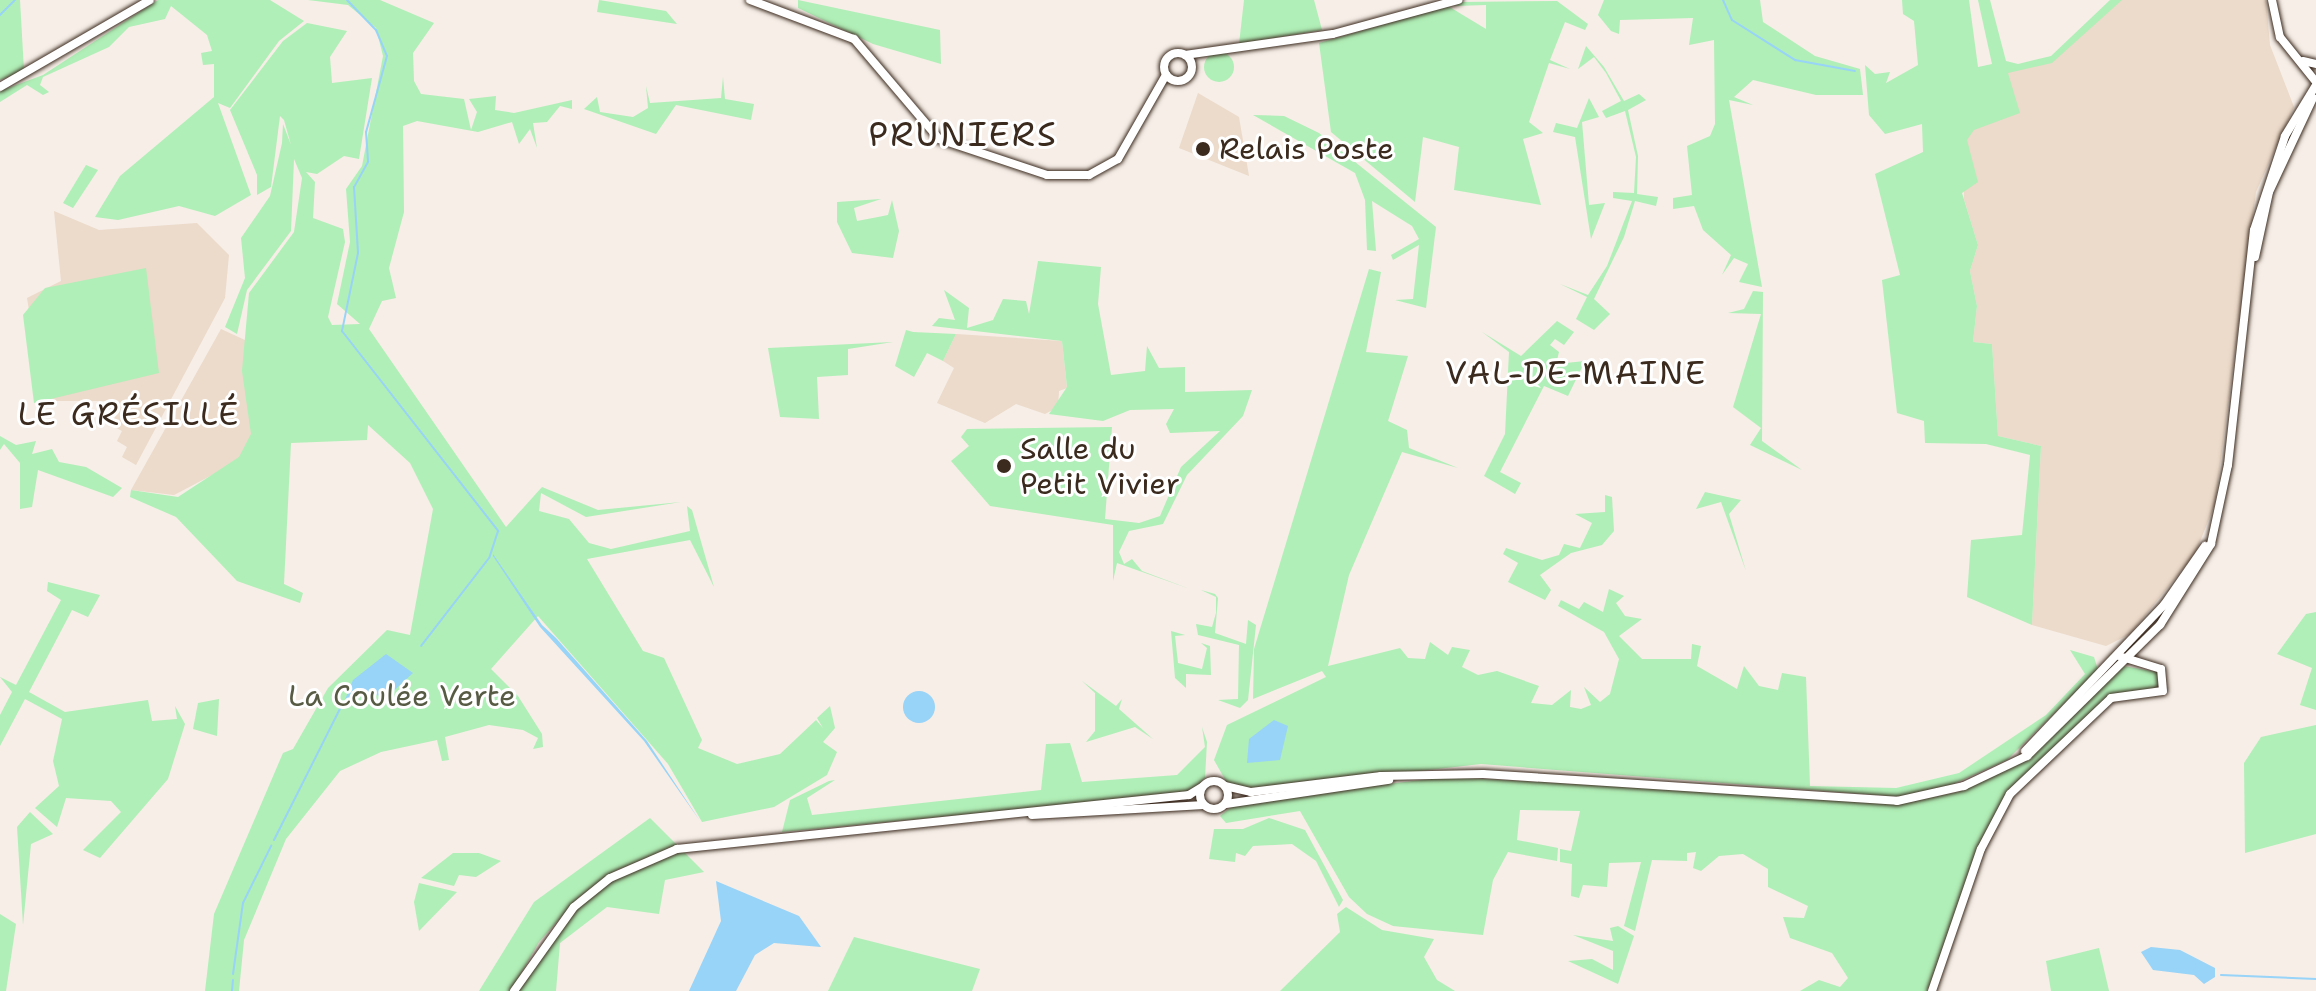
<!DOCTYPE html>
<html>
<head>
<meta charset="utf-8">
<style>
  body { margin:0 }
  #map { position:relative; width:2316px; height:991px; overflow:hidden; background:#f6eee7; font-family:"Shantell Sans",sans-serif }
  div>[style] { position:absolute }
  .built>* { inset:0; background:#ecdaca }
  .green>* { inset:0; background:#b0efb7 }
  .round { border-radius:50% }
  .water>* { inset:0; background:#98d3f8 }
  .stream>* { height:2px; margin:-1px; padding:0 1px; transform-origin:1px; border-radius:1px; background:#98d3f8 }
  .roads { filter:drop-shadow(0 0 2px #3b2a1e) drop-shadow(0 0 2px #3b2a1e) }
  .secondary>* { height:8px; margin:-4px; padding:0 4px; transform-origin:4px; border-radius:4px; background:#fff }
  .secondary>.ring { margin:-4px; padding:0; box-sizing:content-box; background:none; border:8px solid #fff; border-radius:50% }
  .dots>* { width:22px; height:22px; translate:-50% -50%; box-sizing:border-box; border:4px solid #fff; border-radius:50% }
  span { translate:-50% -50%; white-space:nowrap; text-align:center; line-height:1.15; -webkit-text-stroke:6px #fff; paint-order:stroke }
  .poi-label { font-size:30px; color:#3b2a1e }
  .left { translate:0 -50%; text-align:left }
  .park-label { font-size:30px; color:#585b44 }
  .neighbourhood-label { font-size:32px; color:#3b2a1e; letter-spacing:2px }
  .quarter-label { font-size:34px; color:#3b2a1e; letter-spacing:2px }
</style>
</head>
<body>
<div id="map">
  <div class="built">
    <div style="clip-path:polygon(2118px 0,2266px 0,2270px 45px,2294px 107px,2256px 192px,2215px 504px,2195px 554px,2130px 634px,2106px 646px,2032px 625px,2041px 446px,1998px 436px,1992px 344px,1973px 342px,1977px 306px,1970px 271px,1978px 245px,1964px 199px,1963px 137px,2001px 69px,2050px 62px)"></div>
    <div style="clip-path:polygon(1198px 93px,1239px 117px,1249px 176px,1179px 148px)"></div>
    <div style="clip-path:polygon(54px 211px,99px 230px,197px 223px,229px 255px,225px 298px,136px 465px,122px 457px,127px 447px,117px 441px,122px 431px,111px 425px,116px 415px,106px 409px,110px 401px,44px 401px,27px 298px,61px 281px)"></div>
    <div style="clip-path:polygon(221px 329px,247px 341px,256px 452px,174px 495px,131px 490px)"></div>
    <div style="clip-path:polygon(956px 334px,1062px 341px,1067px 388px,1059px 391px,1058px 407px,1045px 414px,1016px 404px,985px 423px,937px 403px,954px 368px,943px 361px)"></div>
  </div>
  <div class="green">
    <div style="clip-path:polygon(0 0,20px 0,24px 71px,0 80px)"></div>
    <div style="clip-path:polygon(158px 0,270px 0,304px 21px,279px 41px,230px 108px,218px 103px,251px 195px,215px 216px,179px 206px,118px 220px,95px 217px,120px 176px,214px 97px,214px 64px,203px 65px,201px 53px,212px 51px,207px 35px,171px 6px,165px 19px,129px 27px,109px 47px,43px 77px,40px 85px,49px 92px,43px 95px,27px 85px,0 102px,0 91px,43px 75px)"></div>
    <div style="clip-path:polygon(308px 0,380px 0,434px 23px,413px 53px,414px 81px,421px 94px,464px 99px,471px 130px,477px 112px,469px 99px,496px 96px,495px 110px,514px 113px,572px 100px,572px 109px,560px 106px,547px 122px,533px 123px,537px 148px,530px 129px,519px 144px,512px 122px,478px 132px,417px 121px,403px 126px,404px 212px,389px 268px,396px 298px,382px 301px,369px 329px,506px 527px,542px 487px,598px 510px,681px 502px,586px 517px,541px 493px,539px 511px,569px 519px,589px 543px,611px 549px,690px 531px,687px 506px,692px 510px,714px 587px,690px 540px,587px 559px,643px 651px,664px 658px,702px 740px,698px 748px,737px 764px,780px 754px,816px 720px,823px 728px,817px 718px,830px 706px,835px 728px,823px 742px,837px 752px,827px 775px,774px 807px,702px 822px,668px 764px,538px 616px,491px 669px,518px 696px,542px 734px,543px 747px,533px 749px,538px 738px,523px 730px,489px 725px,445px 737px,449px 760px,442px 761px,437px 740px,381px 752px,340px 771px,286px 839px,244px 940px,239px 991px,205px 991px,214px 914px,283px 753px,293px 749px,328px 688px,387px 630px,410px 635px,433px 509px,410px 463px,368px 425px,367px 440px,291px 443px,284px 584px,303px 593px,300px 603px,237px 581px,176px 517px,130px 497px,131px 490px,178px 497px,239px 457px,251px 434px,242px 371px,249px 293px,294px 232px,302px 178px,294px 159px,291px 231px,247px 290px,237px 334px,225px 327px,245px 278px,241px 238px,270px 196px,282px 143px,283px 124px,291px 145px,284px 120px,280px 116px,271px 187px,257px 195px,257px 175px,230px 110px,283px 41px,307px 23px,347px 31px,330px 57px,332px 83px,372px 78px,359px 159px,344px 156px,317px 174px,306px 172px,315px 182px,313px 218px,343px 229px,345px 242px,328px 317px,332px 325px,360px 324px,337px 304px,350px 242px,346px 189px,362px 166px,383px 56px,376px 28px,348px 5px)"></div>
    <div style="clip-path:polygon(599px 0,666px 11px,677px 24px,597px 12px)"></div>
    <div style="clip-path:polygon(798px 0,940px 30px,941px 64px,873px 44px,798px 8px)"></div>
    <div style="clip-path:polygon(1244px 0,1314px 0,1322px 30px,1239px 44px)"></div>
    <div style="clip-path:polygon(1604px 0,1760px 0,1763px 22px,1815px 56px,1860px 69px,1863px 95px,1816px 95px,1753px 80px,1734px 97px,1753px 105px,1729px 100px,1762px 287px,1739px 282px,1748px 264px,1734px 258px,1722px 275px,1731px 255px,1703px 230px,1694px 206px,1673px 209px,1673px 198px,1692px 195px,1687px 146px,1710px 136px,1715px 124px,1714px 40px,1689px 45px,1693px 18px,1620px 20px,1619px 34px,1611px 31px,1598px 15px)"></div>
    <div style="clip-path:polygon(1902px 0,1969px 0,1978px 67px,1992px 64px,1978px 0,1990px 0,2006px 61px,2018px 64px,2051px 56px,2110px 0,2122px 0,2052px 63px,2008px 73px,2020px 113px,1974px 130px,1967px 140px,1978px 182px,1962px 193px,1978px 245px,1970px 271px,1977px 306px,1973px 342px,1992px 344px,1998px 436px,2041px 446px,2032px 625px,1967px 597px,1971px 540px,2022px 535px,2030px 455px,1986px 444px,1925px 443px,1924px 421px,1897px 413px,1882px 280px,1900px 275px,1875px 174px,1923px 152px,1922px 124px,1885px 134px,1869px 115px,1865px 65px,1875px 74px,1890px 72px,1886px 83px,1918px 65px,1914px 21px,1903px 14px)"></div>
    <div style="clip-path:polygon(1557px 1px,1588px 24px,1585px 30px,1565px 22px,1550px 60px,1570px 69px,1549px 63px,1529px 122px,1543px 133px,1523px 139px,1541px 205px,1454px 190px,1459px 147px,1423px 137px,1415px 202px,1331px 132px,1319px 43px,1448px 6px,1486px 29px,1486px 5px,1455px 6px,1462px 2px)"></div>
    <div style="clip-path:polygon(1586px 46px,1604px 67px,1624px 101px,1639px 94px,1646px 100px,1628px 110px,1638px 156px,1637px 194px,1658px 197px,1656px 206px,1635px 201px,1624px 237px,1594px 299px,1610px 314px,1594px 330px,1576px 319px,1587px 297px,1560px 284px,1588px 295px,1607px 266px,1632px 201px,1613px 198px,1613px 192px,1634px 193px,1636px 157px,1625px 111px,1606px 118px,1602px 111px,1621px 101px,1606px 73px,1594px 57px,1578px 69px)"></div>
    <div class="round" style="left:1204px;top:52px;width:30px;height:30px"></div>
    <div style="clip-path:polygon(723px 77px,725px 99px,754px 104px,751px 120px,676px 105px,656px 134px,584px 109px,597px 97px,600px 112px,633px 117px,648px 108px,646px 86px,650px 103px,721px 98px)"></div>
    <div style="clip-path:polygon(1589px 98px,1599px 117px,1582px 122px,1589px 205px,1605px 203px,1591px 239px,1575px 137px,1553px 132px,1556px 123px,1577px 128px)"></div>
    <div style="clip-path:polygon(1253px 115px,1284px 116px,1319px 133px,1436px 227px,1426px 308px,1395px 300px,1413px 299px,1419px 245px,1393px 260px,1391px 255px,1419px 239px,1412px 226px,1372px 201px,1376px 251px,1367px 250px,1365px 200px,1355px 173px)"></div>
    <div style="clip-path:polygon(86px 165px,98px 170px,73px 208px,63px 203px)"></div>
    <div style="clip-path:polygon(881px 199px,854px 208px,857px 221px,878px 217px,888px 215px,892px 200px,899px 231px,893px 258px,852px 253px,837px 222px,837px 202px)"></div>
    <div style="clip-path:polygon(1038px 261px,1101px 267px,1098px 304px,1111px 375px,1145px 371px,1147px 346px,1159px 368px,1185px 367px,1185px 392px,1252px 390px,1243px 416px,1187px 475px,1163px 524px,1129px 531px,1119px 552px,1124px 564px,1132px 559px,1142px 571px,1190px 589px,1117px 563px,1113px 581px,1113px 525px,990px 506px,951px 461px,969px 446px,961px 437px,967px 429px,1112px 427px,1105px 519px,1139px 523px,1160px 516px,1181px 467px,1220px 431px,1170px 433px,1166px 424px,1174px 409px,1130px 410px,1103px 421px,1049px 414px,1067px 387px,1062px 341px,932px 326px,939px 318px,955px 320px,944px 290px,969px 308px,967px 328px,993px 320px,1003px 299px,1026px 301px,1029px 314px)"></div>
    <div style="clip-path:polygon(146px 268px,159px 373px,34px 403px,23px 315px,45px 288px)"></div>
    <div style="clip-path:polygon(1369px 269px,1381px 272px,1366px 352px,1408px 356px,1388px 421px,1407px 430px,1409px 448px,1458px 468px,1402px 452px,1349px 575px,1328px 666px,1400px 648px,1408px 658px,1425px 659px,1430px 642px,1448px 655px,1452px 647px,1470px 650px,1462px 667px,1478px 675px,1497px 671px,1539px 686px,1531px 703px,1552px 705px,1571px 690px,1570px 707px,1581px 709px,1591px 705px,1584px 687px,1600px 702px,1610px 694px,1619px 659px,1604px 632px,1558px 606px,1561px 600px,1579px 609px,1584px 602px,1603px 612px,1609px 589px,1624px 596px,1616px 603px,1625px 616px,1642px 619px,1619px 636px,1642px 659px,1691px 659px,1692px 644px,1701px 646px,1697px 666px,1737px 689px,1744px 666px,1759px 686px,1778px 690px,1782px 673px,1806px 677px,1810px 786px,1896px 788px,1959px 773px,2046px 715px,2085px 674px,2070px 650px,2094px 657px,2098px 670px,2007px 760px,1940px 790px,1901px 797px,1481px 764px,1244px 791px,1227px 783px,1214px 760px,1227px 725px,1326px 677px,1322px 671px,1253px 699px,1254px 649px)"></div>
    <div style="clip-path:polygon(1753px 291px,1763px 292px,1762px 441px,1802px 470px,1750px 445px,1761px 428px,1733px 407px,1761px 314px,1728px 313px,1744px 309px)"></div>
    <div style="clip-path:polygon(1557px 321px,1574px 332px,1564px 345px,1555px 339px,1550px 345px,1559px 352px,1556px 364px,1585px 361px,1568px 396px,1544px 386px,1500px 472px,1521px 483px,1515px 494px,1484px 476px,1505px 434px,1509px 352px,1482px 332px,1521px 356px)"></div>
    <div style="clip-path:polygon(906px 330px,913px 332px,956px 334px,943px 361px,927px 353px,914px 377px,895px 366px)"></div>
    <div style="clip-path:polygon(893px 342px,848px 349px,848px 375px,817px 377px,819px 419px,780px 417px,768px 348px)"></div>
    <div style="clip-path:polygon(0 436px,16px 445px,36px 441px,32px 454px,52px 449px,59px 462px,86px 467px,122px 488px,113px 497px,38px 470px,32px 507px,20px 509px,20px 463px,4px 444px,0 450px)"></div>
    <div style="clip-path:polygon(1705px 492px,1741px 500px,1729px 514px,1746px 571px,1721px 502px,1696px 509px)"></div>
    <div style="clip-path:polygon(1605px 495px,1612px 497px,1614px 531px,1602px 545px,1571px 553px,1540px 575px,1551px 590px,1545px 600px,1508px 582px,1518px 563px,1503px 554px,1506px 548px,1542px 560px,1559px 555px,1564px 544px,1580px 548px,1592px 523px,1575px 514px,1605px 512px)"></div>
    <div style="clip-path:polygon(48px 582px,100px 595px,88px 617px,72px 610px,29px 692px,65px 712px,148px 700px,152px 721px,177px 719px,175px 706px,185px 724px,168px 779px,100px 858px,83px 850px,121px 812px,111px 801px,66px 798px,57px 827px,35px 808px,59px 786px,53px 761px,62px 719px,25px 699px,0 746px,0 715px,12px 692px,0 677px,16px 685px,61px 600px,47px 591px)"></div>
    <div style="clip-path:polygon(1201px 590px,1215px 594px,1218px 598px,1215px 633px,1246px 644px,1248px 620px,1256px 625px,1248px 700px,1240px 708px,1218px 700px,1238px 699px,1239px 645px,1198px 635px,1196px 624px,1212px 627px,1216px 613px,1216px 597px)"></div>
    <div style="clip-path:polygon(2316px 612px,2316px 710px,2300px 705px,2312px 668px,2277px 654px,2306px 614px)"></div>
    <div style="clip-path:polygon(1171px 631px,1185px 635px,1175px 636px,1178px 663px,1202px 669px,1207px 648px,1201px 643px,1210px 646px,1211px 675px,1186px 674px,1186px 688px,1175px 678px)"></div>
    <div style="clip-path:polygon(2124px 666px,2157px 672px,2162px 686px,2146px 694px,2109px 695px,2003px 799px,1927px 991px,1800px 991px,1819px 980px,1840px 987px,1848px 978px,1832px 953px,1790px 938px,1783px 917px,1804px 918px,1808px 906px,1768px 887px,1768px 869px,1743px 854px,1719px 856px,1701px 871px,1693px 868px,1696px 852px,1687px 853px,1687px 861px,1652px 860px,1635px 931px,1624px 926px,1641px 862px,1609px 863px,1607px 887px,1583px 885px,1579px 898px,1571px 896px,1572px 864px,1560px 862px,1560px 849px,1571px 851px,1580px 811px,1520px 810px,1517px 840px,1558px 848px,1557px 861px,1508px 852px,1493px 880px,1483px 935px,1393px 926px,1367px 914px,1349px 897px,1300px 811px,1226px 823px,1220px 816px,1239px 801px,1448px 777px,1909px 802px,1958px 792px,2030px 756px)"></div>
    <div style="clip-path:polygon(1082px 681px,1116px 706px,1122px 699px,1119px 709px,1153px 739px,1135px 727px,1086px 742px,1095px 731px,1095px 693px)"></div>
    <div style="clip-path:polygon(219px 699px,217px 736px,193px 729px,198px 703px)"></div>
    <div style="clip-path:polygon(2316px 725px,2316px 834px,2245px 853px,2244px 763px,2261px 737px)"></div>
    <div style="clip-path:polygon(1202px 727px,1207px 742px,1205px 778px,1189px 793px,782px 832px,790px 800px,829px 781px,835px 780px,807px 798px,812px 815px,1041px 790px,1046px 744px,1070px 743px,1082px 782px,1177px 775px,1205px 747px)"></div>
    <div style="clip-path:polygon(30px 812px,53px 834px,31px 844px,23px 925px,17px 827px)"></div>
    <div style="clip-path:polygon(650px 818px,678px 846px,617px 870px,579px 897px,539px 942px,511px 991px,479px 991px,534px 902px)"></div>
    <div style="clip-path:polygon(1269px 818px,1305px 830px,1343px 900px,1339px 907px,1316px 861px,1292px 844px,1253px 846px,1245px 856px,1236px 853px,1235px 862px,1209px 859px,1214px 829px,1243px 829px)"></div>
    <div style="clip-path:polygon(683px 851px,704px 872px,665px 880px,659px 914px,607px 907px,560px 943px,556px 991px,518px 991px,567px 917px,611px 881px)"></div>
    <div style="clip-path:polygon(453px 853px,479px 853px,501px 861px,476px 877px,459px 875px,454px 886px,421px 878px)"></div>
    <div style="clip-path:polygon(419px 883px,457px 892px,419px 931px,414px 902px)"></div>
    <div style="clip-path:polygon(1346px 907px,1382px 930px,1434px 939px,1424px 957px,1437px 980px,1455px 991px,1280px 991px,1340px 932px,1337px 914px)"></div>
    <div style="clip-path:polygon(0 914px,16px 924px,6px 991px,0 991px)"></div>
    <div style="clip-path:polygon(1618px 926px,1634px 936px,1618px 984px,1568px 961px,1592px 959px,1613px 970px,1613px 951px,1573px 935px,1613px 941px,1610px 928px)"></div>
    <div style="clip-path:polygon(854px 937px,980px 969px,972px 991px,828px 991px)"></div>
    <div style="clip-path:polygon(2099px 948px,2109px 991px,2051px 991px,2046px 961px)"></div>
  </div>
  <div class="water">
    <div style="clip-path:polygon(493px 556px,493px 554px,542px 625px,556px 638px,647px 741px,700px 821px,644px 741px,540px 627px)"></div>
    <div style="clip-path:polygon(386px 654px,413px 673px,386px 698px,364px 691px,344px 702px,353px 680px)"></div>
    <div class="round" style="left:903px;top:691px;width:32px;height:32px"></div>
    <div style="clip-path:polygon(1274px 720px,1288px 726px,1280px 760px,1247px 763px,1249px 739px)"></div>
    <div style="clip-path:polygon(716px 881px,799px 916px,821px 947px,774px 943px,755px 955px,736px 991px,689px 991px,721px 921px)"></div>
    <div style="clip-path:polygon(2151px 947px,2180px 950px,2215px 968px,2215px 977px,2204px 984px,2194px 975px,2153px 970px,2141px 952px)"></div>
  </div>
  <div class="stream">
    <div style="left:347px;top:0;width:42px;rotate:46deg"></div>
    <div style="left:376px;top:30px;width:28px;rotate:67deg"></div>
    <div style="left:387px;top:56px;width:79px;rotate:105.4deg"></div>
    <div style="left:366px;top:132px;width:30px;rotate:86deg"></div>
    <div style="left:368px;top:162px;width:29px;rotate:119deg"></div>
    <div style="left:354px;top:187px;width:66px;rotate:86.5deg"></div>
    <div style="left:358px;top:253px;width:80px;rotate:101.6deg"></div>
    <div style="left:342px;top:331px;width:254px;rotate:52deg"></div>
    <div style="left:498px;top:531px;width:28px;rotate:108deg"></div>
    <div style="left:489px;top:558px;width:111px;rotate:127.7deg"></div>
    <div style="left:1723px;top:0;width:22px;rotate:66deg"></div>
    <div style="left:1732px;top:20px;width:75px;rotate:32.4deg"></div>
    <div style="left:1795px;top:60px;width:61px;rotate:10.4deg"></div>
    <div style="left:0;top:15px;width:21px;rotate:-45deg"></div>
    <div style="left:274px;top:840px;width:153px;rotate:-63.3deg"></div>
    <div style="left:233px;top:974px;width:72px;rotate:-82deg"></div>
    <div style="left:243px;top:903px;width:64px;rotate:-63.8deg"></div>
    <div style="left:2221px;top:975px;width:95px;rotate:2.4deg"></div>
    <div style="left:232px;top:991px;width:11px;rotate:-85deg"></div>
  </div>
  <div class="roads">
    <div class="secondary">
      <div style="left:750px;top:0;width:111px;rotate:20.6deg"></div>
      <div style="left:854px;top:39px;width:131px;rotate:49.6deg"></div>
      <div style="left:939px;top:139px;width:114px;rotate:18.4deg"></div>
      <div style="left:1047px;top:175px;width:42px"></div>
      <div style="left:1089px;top:175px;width:33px;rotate:-29deg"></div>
      <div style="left:1118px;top:159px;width:97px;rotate:-60.3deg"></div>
      <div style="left:2272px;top:0;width:38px;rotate:78deg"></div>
      <div style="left:2280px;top:37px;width:58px;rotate:51.3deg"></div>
      <div class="ring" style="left:1164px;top:53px;width:20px;height:20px"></div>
      <div style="left:1185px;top:55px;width:149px;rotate:-8.1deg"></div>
      <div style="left:1333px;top:34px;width:130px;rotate:-15.2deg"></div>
      <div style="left:2303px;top:61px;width:13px;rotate:13deg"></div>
      <div style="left:0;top:87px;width:173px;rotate:-30.1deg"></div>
      <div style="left:2255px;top:257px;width:66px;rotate:-77.8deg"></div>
      <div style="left:2269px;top:192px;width:104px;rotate:-64.9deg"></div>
      <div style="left:2025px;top:751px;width:202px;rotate:-46.4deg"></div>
      <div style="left:2164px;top:605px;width:72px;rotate:-55.2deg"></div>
      <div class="ring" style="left:1200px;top:781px;width:20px;height:20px"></div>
      <div style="left:1225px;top:786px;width:27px;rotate:13deg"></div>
      <div style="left:1251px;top:792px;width:131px;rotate:-7deg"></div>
      <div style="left:1381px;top:776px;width:102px;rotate:-1.1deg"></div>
      <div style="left:1483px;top:774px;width:415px;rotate:3.7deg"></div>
      <div style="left:1897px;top:801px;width:69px;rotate:-12.6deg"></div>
      <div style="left:1964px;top:786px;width:70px;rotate:-25.5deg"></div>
      <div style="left:2027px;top:756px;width:187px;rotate:-44.6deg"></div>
      <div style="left:2160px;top:625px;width:96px;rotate:-57.8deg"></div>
      <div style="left:2211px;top:544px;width:81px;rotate:-77.9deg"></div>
      <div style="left:2228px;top:465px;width:236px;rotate:-83.7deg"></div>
      <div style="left:2254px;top:230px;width:99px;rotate:-71.7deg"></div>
      <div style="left:2285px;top:136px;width:60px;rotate:-58.7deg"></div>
      <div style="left:1226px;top:804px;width:165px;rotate:-8.4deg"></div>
      <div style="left:1032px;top:815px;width:172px;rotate:-3.3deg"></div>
      <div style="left:514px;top:991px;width:103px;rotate:-54.5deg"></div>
      <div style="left:574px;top:907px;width:46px;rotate:-38.9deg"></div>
      <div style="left:610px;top:878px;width:73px;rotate:-23.4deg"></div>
      <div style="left:677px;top:849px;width:515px;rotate:-6.02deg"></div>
      <div style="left:1189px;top:795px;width:15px;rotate:-32deg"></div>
      <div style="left:1932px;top:991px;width:150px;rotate:-71deg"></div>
      <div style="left:1981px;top:849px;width:62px;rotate:-62.2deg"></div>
      <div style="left:2010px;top:794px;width:139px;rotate:-43.5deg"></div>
      <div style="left:2111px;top:698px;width:52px;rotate:-7.7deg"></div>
      <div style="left:2163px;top:691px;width:22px;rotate:-95deg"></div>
      <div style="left:2161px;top:669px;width:44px;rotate:-162.8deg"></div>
    </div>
  </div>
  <div class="dots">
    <div style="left:1203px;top:149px;background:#3b2a1e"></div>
    <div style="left:1004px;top:466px;background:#3b2a1e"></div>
  </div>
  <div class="poi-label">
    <span class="left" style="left:1219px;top:149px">Relais Poste</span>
    <span class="left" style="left:1020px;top:466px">Salle du<br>Petit Vivier</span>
  </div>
  <div class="park-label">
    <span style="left:402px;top:696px">La Coulée Verte</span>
  </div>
  <div class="neighbourhood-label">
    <span style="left:1576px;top:373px">VAL-DE-MAINE</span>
    <span style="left:129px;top:414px">LE GRÉSILLÉ</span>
  </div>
  <div class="quarter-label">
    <span style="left:963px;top:135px">PRUNIERS</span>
  </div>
</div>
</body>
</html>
